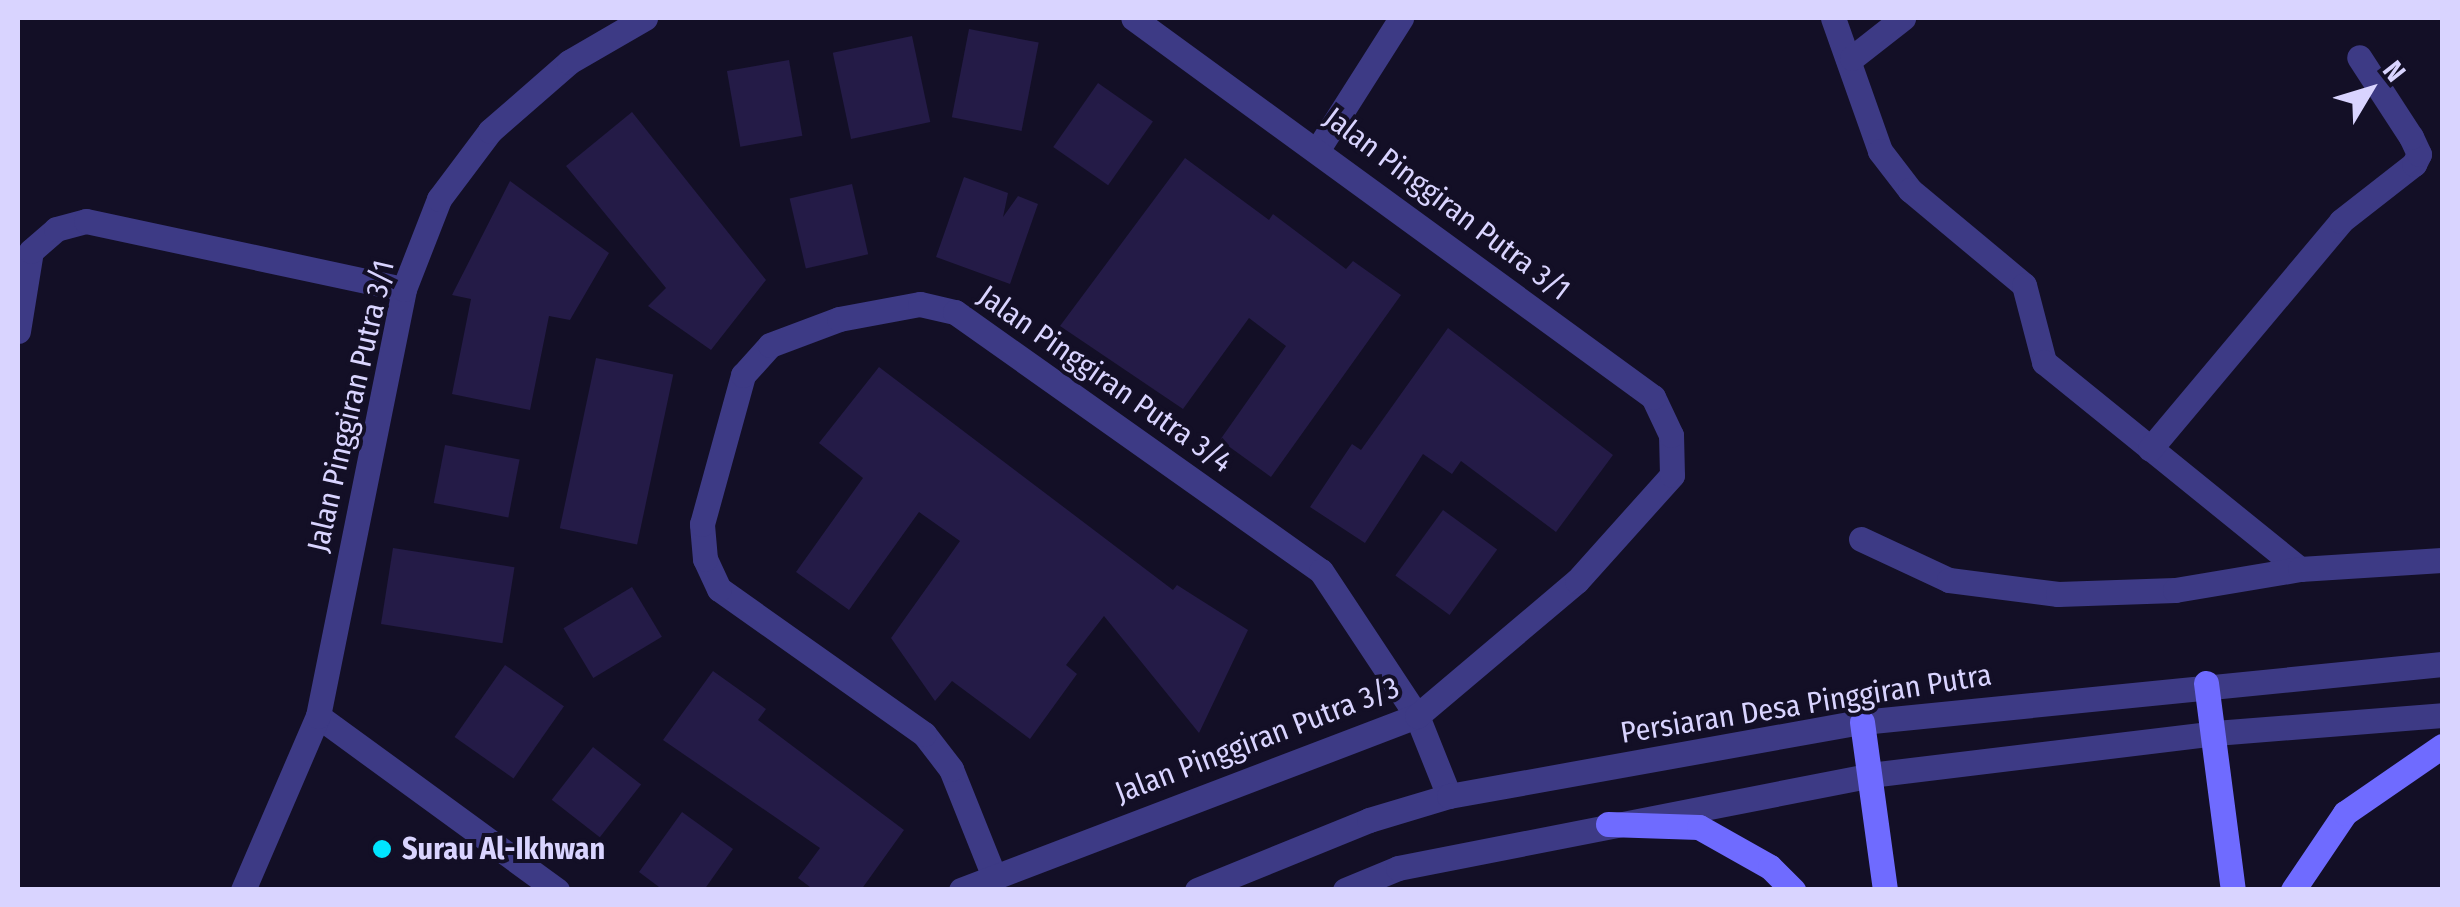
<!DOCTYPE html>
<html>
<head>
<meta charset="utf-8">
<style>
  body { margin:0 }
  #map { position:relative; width:2460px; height:907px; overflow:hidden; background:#130f26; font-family:"Fira Sans Condensed",sans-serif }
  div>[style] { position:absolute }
  .building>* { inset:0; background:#241b47; transform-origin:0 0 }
  .minor>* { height:25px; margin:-12.5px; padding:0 12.5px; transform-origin:12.5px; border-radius:12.5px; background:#3d3a85 }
  .tertiary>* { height:25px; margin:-12.5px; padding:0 12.5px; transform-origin:12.5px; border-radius:12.5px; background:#3d3a85 }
  .secondary>* { height:25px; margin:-12.5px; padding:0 12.5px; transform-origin:12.5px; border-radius:12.5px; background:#6f6bff }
  .dots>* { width:28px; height:28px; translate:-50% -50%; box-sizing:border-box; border:5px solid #130f26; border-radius:50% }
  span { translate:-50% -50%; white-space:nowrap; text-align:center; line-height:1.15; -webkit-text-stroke:8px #130f26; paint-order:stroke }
  .street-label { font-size:30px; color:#d9d4ff }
  .poi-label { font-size:30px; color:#d9d4ff; font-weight:700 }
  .left { translate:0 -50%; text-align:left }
  .frame { position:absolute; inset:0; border:20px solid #d9d4ff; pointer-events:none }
  .north { position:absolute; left:2320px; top:40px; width:100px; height:100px; -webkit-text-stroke:8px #130f26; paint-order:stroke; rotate:52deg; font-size:28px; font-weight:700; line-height:40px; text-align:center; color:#d9d4ff }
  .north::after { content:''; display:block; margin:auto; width:35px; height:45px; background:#d9d4ff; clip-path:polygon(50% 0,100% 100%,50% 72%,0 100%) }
</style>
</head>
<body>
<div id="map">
  <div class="building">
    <div style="left:969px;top:29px;width:71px;height:90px;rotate:11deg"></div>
    <div style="left:912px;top:36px;width:88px;height:81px;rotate:78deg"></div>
    <div style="left:789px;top:60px;width:77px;height:63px;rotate:80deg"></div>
    <div style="left:1098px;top:83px;width:67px;height:78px;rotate:35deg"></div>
    <div style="clip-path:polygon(632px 112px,766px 280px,711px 350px,648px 306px,666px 288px,566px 166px)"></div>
    <div style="clip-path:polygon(1185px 158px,1269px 220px,1273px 214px,1346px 269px,1353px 261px,1401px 295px,1271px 477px,1220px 440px,1286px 346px,1249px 318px,1183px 409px,1060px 326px)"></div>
    <div style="clip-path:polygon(964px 177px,1008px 193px,1003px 217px,1018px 196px,1038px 204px,1010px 284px,936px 257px)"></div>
    <div style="clip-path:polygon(510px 181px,609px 253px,570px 320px,549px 316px,530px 410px,452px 394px,471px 299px,452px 295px)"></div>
    <div style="left:852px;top:184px;width:72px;height:64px;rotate:77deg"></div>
    <div style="clip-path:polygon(1448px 328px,1613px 455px,1556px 532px,1461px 461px,1452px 474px,1423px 454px,1365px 543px,1310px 507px,1352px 444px,1361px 450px)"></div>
    <div style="left:596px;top:358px;width:79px;height:174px;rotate:12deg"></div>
    <div style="clip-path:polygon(879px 367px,1173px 590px,1177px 585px,1248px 630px,1199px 733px,1104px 616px,1066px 665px,1077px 674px,1030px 739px,952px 681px,935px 701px,891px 638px,960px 541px,919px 512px,849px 610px,796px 572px,863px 478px,819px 443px)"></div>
    <div style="left:445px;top:445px;width:76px;height:59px;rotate:11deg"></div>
    <div style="left:1443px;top:510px;width:67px;height:81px;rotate:36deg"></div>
    <div style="left:393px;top:548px;width:123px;height:77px;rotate:9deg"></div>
    <div style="left:632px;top:587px;width:58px;height:80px;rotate:59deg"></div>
    <div style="left:505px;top:665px;width:72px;height:88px;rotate:35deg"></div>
    <div style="clip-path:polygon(713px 671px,766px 709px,758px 720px,904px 830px,861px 890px,814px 890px,798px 878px,820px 848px,663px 740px)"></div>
    <div style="left:593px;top:747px;width:61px;height:67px;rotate:38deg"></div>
    <div style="clip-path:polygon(682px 812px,733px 849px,704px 890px,663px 890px,639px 872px)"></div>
  </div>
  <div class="minor">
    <div style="left:1833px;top:18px;width:141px;rotate:70.5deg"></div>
    <div style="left:1880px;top:151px;width:49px;rotate:52.4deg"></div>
    <div style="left:1910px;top:190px;width:148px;rotate:39.8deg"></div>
    <div style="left:2024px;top:285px;width:80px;rotate:75.4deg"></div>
    <div style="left:2044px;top:362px;width:329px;rotate:39deg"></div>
    <div style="left:1852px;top:58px;width:65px;rotate:-38.1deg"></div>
    <div style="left:1318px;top:149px;width:155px;rotate:-57.6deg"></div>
    <div style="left:18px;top:331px;width:81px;rotate:-80.8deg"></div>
    <div style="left:31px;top:251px;width:33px;rotate:-41deg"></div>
    <div style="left:56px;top:229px;width:31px;rotate:-15deg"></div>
    <div style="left:86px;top:221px;width:325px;rotate:12.1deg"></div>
    <div style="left:2150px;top:449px;width:297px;rotate:-50deg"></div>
    <div style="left:2341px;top:221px;width:93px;rotate:-38deg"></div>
    <div style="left:2414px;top:164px;width:11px;rotate:-63deg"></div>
    <div style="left:2419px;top:154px;width:19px;rotate:-115deg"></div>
    <div style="left:2411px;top:137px;width:95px;rotate:-123deg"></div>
    <div style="left:1861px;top:539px;width:97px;rotate:25deg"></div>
    <div style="left:1949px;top:580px;width:110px;rotate:7.3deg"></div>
    <div style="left:2058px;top:594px;width:117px;rotate:-2deg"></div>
    <div style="left:2175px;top:590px;width:127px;rotate:-9.5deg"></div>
    <div style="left:2300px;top:569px;width:142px;rotate:-3.6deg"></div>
    <div style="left:318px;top:716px;width:296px;rotate:36.1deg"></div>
    <div style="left:993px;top:874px;width:113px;rotate:-111.8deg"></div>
    <div style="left:951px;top:769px;width:44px;rotate:-127.6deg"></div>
    <div style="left:924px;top:734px;width:251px;rotate:-144.7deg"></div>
    <div style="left:719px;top:589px;width:33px;rotate:-115deg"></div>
    <div style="left:705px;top:559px;width:35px;rotate:-95deg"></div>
    <div style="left:702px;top:524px;width:155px;rotate:-74.6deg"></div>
    <div style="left:743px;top:375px;width:40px;rotate:-48deg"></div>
    <div style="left:770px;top:345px;width:74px;rotate:-20.6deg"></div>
    <div style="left:839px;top:319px;width:82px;rotate:-10.5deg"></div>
    <div style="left:920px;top:304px;width:36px;rotate:13deg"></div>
    <div style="left:955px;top:312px;width:448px;rotate:35.3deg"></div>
    <div style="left:1321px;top:571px;width:174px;rotate:56.5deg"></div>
    <div style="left:1417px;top:716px;width:86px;rotate:68.2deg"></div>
    <div style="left:243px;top:890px;width:189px;rotate:-66.7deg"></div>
    <div style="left:318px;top:716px;width:436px;rotate:-78.6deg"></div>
    <div style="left:404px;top:289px;width:97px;rotate:-68.7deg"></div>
    <div style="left:439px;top:199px;width:85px;rotate:-53.1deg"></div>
    <div style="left:490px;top:131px;width:105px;rotate:-41.1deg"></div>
    <div style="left:569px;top:62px;width:88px;rotate:-30.1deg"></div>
    <div style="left:961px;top:890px;width:488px;rotate:-20.9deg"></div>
    <div style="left:1417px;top:716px;width:209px;rotate:-40.2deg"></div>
    <div style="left:1577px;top:581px;width:142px;rotate:-48.1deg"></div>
    <div style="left:1672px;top:475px;width:40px;rotate:-91.4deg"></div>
    <div style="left:1671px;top:435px;width:42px;rotate:-115.3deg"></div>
    <div style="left:1653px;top:397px;width:643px;rotate:-143.91deg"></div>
  </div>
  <div class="tertiary">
    <div style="left:1197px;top:890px;width:186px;rotate:-22.1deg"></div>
    <div style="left:1369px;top:820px;width:84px;rotate:-16.7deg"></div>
    <div style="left:1449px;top:796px;width:420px;rotate:-10.2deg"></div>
    <div style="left:1862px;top:722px;width:583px;rotate:-5.71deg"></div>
    <div style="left:1345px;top:890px;width:57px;rotate:-22.5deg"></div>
    <div style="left:1398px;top:868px;width:481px;rotate:-11.1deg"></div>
    <div style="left:1870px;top:775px;width:348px;rotate:-6.9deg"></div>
    <div style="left:2215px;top:733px;width:228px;rotate:-4.5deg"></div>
  </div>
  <div class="secondary">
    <div style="left:2206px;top:683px;width:209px;rotate:82.6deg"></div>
    <div style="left:1862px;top:722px;width:170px;rotate:82.2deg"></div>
    <div style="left:1608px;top:824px;width:91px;rotate:1.9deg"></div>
    <div style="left:1699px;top:827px;width:81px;rotate:29.4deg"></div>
    <div style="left:1770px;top:867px;width:33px;rotate:45deg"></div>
    <div style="left:2293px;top:890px;width:93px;rotate:-56deg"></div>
    <div style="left:2345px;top:813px;width:118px;rotate:-34.6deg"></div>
  </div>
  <div class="dots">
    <div style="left:382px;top:849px;background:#00e5ff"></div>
  </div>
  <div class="street-label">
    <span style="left:1447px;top:204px;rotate:37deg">Jalan Pinggiran Putra 3/1</span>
    <span style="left:1105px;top:379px;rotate:35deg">Jalan Pinggiran Putra 3/4</span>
    <span style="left:351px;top:406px;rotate:-77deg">Jalan Pinggiran Putra 3/1</span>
    <span style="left:1806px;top:704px;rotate:-9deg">Persiaran Desa Pinggiran Putra</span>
    <span style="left:1257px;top:740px;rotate:-21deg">Jalan Pinggiran Putra 3/3</span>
  </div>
  <div class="poi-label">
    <span class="left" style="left:402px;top:849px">Surau Al-Ikhwan</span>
  </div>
  <div class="frame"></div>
  <div class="north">N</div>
</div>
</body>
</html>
